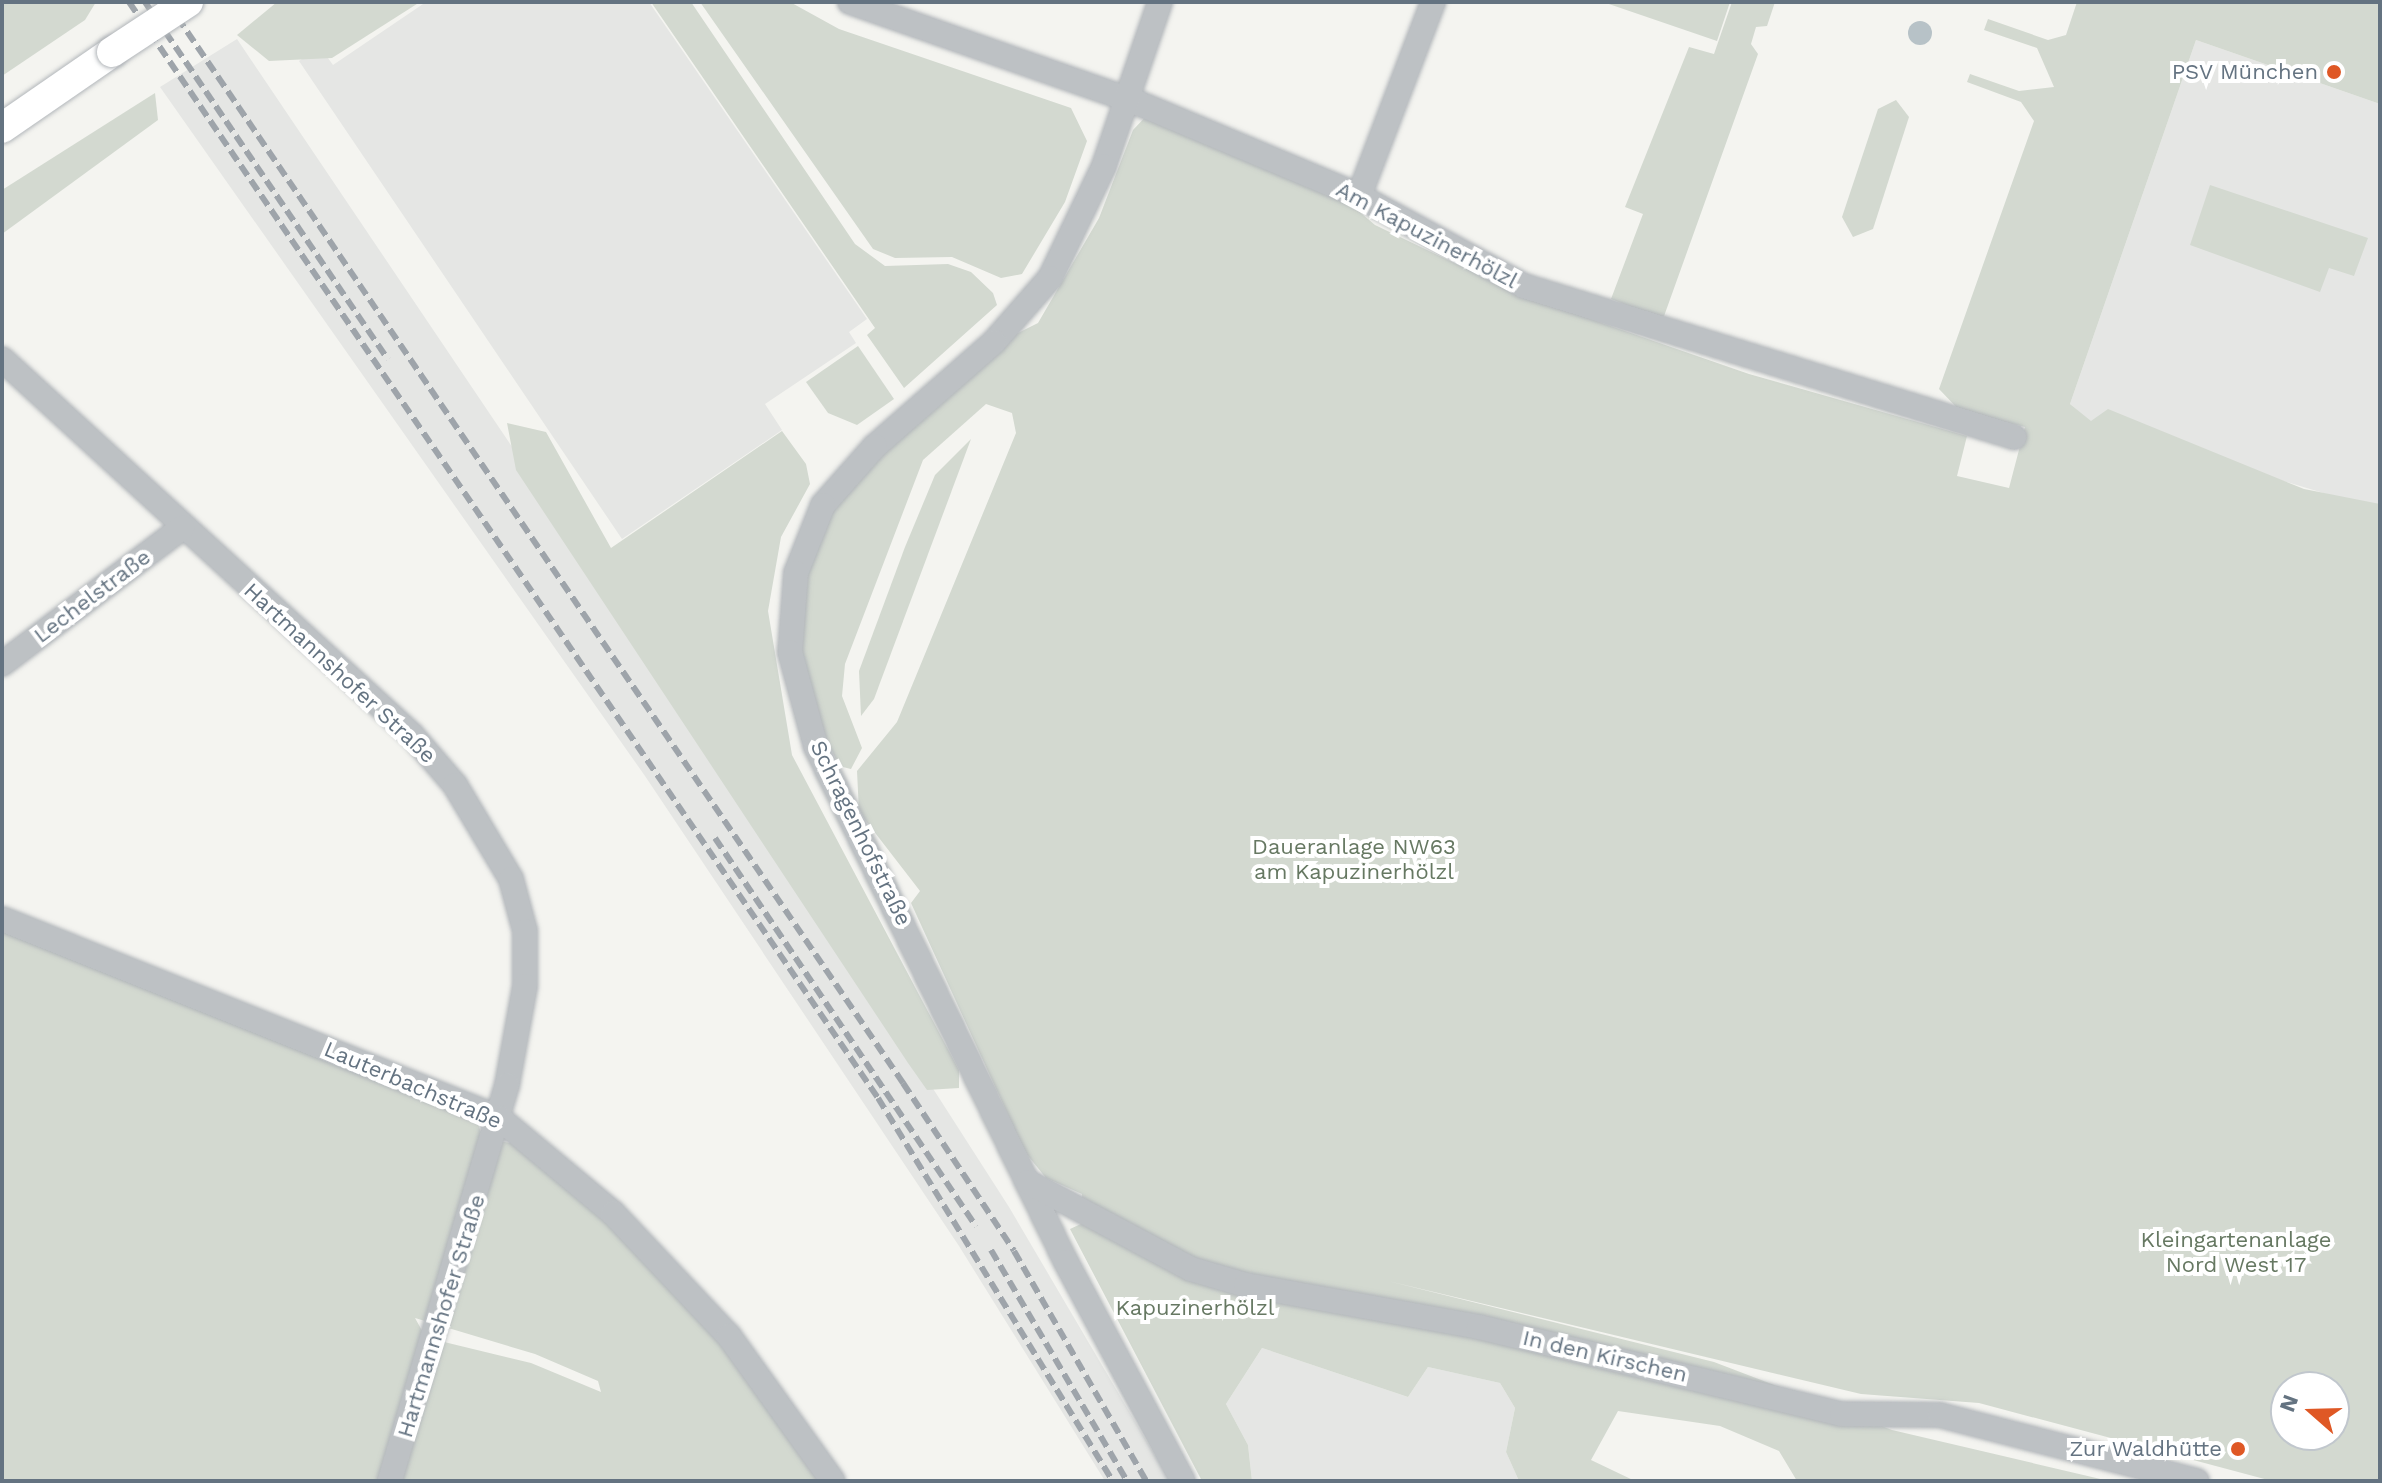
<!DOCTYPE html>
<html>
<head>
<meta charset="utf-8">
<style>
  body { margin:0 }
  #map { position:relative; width:2382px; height:1483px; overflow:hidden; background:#f4f4f0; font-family:"Work Sans",sans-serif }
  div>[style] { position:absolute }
  .built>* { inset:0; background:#e5e6e4 }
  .green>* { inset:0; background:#d3d9d0 }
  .water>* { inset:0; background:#b7c2c7 }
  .round { border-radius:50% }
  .roads { filter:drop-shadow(0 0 2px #b2b6ba) drop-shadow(0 0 2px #b2b6ba) }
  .minor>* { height:24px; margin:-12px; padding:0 12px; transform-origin:12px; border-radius:12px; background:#bdc1c4 }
  .major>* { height:30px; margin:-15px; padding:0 15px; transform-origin:15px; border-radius:15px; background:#fff }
  .rail>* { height:6px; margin-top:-3px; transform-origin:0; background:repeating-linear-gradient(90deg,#9ea4aa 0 12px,transparent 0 18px) }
  .bridges { filter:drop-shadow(0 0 2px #b2b6ba) drop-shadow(0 0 2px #b2b6ba) }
  .major-bridge>* { height:30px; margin:-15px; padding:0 15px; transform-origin:15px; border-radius:15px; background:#fff }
  .dots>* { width:22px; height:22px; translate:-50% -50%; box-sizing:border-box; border:4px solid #fff; border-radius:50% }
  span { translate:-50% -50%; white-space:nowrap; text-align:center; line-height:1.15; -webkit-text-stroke:8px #fff; paint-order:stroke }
  .poi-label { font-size:22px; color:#647381 }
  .right { translate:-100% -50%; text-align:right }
  .street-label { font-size:22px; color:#647381 }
  .park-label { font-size:22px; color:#667862 }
  .frame { position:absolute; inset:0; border:4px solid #647381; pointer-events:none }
  .north { position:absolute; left:2270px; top:1371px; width:80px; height:80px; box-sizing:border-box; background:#fff; border:2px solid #c1c7cd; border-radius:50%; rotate:290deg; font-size:22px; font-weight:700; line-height:32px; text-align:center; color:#647381 }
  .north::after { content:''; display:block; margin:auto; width:28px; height:36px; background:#df5825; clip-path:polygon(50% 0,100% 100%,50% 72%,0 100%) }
</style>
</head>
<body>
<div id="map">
  <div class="built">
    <div style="clip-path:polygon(426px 2px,649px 2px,867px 319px,849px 332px,856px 343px,765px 404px,782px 430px,622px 539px,299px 61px,320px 47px,333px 65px)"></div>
    <div style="clip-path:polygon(237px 39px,701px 727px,1009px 1207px,1170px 1481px,1105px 1481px,959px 1246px,645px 776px,160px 87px)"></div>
    <div style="clip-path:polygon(2196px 40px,2380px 104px,2380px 510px,2093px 424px,2070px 404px)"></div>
    <div style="clip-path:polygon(1262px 1348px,1408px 1397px,1428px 1367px,1500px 1383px,1515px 1408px,1506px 1452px,1519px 1481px,1252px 1481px,1248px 1445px,1226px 1404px)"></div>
  </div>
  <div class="green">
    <div style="clip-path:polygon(96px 2px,85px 20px,2px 76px,2px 4px)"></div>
    <div style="clip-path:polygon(277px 2px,420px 2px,332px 58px,269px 61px,237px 35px)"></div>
    <div style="clip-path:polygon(651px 2px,691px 2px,855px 244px,885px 266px,948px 264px,971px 272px,993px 293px,997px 305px,904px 388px,867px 335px,875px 328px)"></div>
    <div style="clip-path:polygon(700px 2px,790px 2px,839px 29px,1071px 108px,1087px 141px,1065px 202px,1022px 274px,1001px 278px,952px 257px,895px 258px,873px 249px)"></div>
    <div style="clip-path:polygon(1603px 2px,1730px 2px,1717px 41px)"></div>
    <div style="clip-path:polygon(1732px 2px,1775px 2px,1767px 26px,1756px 27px,1751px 44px,1758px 54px,1663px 319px,1611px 299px,1643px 214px,1625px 207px,1689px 47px,1714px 54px)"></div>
    <div style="clip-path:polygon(evenodd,2077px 2px,2380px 2px,2380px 104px,2196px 40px,2070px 404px,2091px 421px,2108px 409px,2304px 489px,2380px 504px,2380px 1481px,2272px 1481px,1979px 1403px,1861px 1394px,1388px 1281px,1714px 1362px,1892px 1430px,2109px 1481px,1797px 1481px,1779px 1451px,1720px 1426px,1618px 1411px,1591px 1460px,1635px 1481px,1519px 1481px,1506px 1452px,1515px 1408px,1500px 1383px,1428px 1367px,1408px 1397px,1262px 1348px,1226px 1404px,1248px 1445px,1252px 1481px,1202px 1481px,1070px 1229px,1083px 1223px,1082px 1194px,1046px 1178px,1025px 1152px,911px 903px,920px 891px,859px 812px,857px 771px,897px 722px,1016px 433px,1012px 413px,986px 404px,923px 460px,845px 664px,842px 696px,862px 748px,851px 769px,839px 766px,823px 731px,800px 661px,802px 587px,821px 527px,843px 492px,1010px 337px,1038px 323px,1099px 218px,1133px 130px,1151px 111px,1341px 196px,1375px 225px,1521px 295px,1749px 374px,1967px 436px,1957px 476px,2009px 488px,2025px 427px,1960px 411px,1939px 389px,2034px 121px,2021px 102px,1967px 82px,1970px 74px,2019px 91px,2054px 87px,2037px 48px,1984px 30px,1988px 19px,2048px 40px,2066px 35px,2077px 2px,2286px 1387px,2334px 1387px,2334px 1435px,2286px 1435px,2286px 1387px)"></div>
    <div style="clip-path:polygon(155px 93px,158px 120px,2px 234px,2px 190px)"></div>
    <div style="clip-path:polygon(1896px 100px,1909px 117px,1873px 229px,1853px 237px,1842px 217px,1878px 109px)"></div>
    <div style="clip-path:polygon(2210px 185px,2368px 238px,2354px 276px,2329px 268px,2320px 292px,2190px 245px)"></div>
    <div style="clip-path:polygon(858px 346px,894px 399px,857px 425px,828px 413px,806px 382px)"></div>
    <div style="clip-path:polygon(507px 423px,546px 432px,611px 548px,782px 431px,806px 464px,810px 484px,781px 537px,768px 611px,792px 755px,959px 1070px,959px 1088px,927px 1090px,908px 1063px,516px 470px)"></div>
    <div style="clip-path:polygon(971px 439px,874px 699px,861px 716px,859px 671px,905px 547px,935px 475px)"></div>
    <div style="clip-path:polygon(2px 928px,477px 1121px,483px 1138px,516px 1144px,605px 1220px,721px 1343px,822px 1481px,399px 1481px,440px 1341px,531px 1363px,601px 1392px,598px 1381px,535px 1354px,415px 1318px,425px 1336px,382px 1481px,2px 1481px)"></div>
  </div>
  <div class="water">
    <div class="round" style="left:1908px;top:21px;width:24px;height:24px"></div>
  </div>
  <div class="roads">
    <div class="minor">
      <div style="left:850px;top:2px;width:305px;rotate:19.3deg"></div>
      <div style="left:1138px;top:103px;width:240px;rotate:22.8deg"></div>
      <div style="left:1359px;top:196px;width:188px;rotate:28.6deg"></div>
      <div style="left:1524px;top:286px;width:513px;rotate:17.13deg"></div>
      <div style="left:1160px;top:2px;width:173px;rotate:108.9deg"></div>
      <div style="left:1104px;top:166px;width:124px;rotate:115.7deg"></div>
      <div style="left:1050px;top:278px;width:85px;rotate:131.2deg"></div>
      <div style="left:994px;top:342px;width:158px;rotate:138.8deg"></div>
      <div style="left:875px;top:446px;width:79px;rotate:131.4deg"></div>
      <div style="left:823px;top:505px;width:73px;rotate:111.7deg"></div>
      <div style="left:796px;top:573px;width:79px;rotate:94.3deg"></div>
      <div style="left:790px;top:652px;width:98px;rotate:74.7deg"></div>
      <div style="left:816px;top:747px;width:572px;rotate:64.11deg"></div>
      <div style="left:1066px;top:1262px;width:248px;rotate:61.9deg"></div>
      <div style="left:1359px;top:196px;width:208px;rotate:-69.1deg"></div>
      <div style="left:2px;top:359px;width:556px;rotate:42.52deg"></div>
      <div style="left:412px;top:735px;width:66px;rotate:49.3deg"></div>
      <div style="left:455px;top:785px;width:109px;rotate:59.2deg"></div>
      <div style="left:511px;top:879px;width:54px;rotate:74.9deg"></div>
      <div style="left:525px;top:931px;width:55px;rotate:90deg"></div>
      <div style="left:525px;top:986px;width:101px;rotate:100.3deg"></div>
      <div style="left:507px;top:1085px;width:413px;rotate:106.5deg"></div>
      <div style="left:2px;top:664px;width:226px;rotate:-37.1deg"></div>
      <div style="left:2px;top:919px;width:535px;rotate:21.82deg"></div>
      <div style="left:499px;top:1118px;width:148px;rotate:39.8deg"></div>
      <div style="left:613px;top:1213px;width:169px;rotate:46.7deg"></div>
      <div style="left:729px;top:1336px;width:178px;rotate:54.4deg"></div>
      <div style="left:1028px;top:1182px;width:185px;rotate:28.1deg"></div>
      <div style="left:1191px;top:1269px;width:57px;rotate:16.2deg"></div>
      <div style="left:1246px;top:1285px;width:237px;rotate:10.2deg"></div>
      <div style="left:1479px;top:1327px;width:373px;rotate:13.5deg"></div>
      <div style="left:1842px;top:1414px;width:98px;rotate:0.6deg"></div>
      <div style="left:1940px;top:1415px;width:265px;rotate:14.4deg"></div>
    </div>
    <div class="major">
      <div style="left:2px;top:128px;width:134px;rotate:-34.6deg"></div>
    </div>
  </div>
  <div class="rail">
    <div style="left:129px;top:2px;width:1327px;rotate:55.65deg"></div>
    <div style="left:878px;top:1098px;width:449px;rotate:58.5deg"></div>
    <div style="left:145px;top:2px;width:432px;rotate:55.8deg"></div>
    <div style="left:167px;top:2px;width:1308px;rotate:55.75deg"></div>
    <div style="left:903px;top:1083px;width:201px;rotate:56.5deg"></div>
    <div style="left:1014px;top:1251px;width:265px;rotate:60.1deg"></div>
    <div style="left:715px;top:838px;width:468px;rotate:56.1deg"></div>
    <div style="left:991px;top:1250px;width:268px;rotate:59.5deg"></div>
  </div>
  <div class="bridges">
    <div class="major-bridge">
      <div style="left:112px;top:52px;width:91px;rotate:-33.3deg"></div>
    </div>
  </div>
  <div class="dots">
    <div style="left:2334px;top:72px;background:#df5825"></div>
    <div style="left:2238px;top:1449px;background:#df5825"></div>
  </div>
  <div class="poi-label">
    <span class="right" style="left:2318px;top:72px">PSV München</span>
    <span class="right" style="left:2222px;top:1449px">Zur Waldhütte</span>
  </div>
  <div class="street-label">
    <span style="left:1427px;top:235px;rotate:28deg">Am Kapuzinerhölzl</span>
    <span style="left:92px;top:596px;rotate:-37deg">Lechelstraße</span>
    <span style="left:340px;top:673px;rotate:43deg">Hartmannshofer Straße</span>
    <span style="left:861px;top:833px;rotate:64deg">Schragenhofstraße</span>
    <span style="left:413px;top:1085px;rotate:23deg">Lauterbachstraße</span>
    <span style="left:441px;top:1316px;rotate:-73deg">Hartmannshofer Straße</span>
    <span style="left:1605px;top:1356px;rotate:13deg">In den Kirschen</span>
  </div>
  <div class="park-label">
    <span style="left:1354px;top:859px">Daueranlage NW63<br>am Kapuzinerhölzl</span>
    <span style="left:2236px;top:1252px">Kleingartenanlage<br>Nord West 17</span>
    <span style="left:1195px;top:1308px">Kapuzinerhölzl</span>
  </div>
  <div class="frame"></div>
  <div class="north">N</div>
</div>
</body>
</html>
